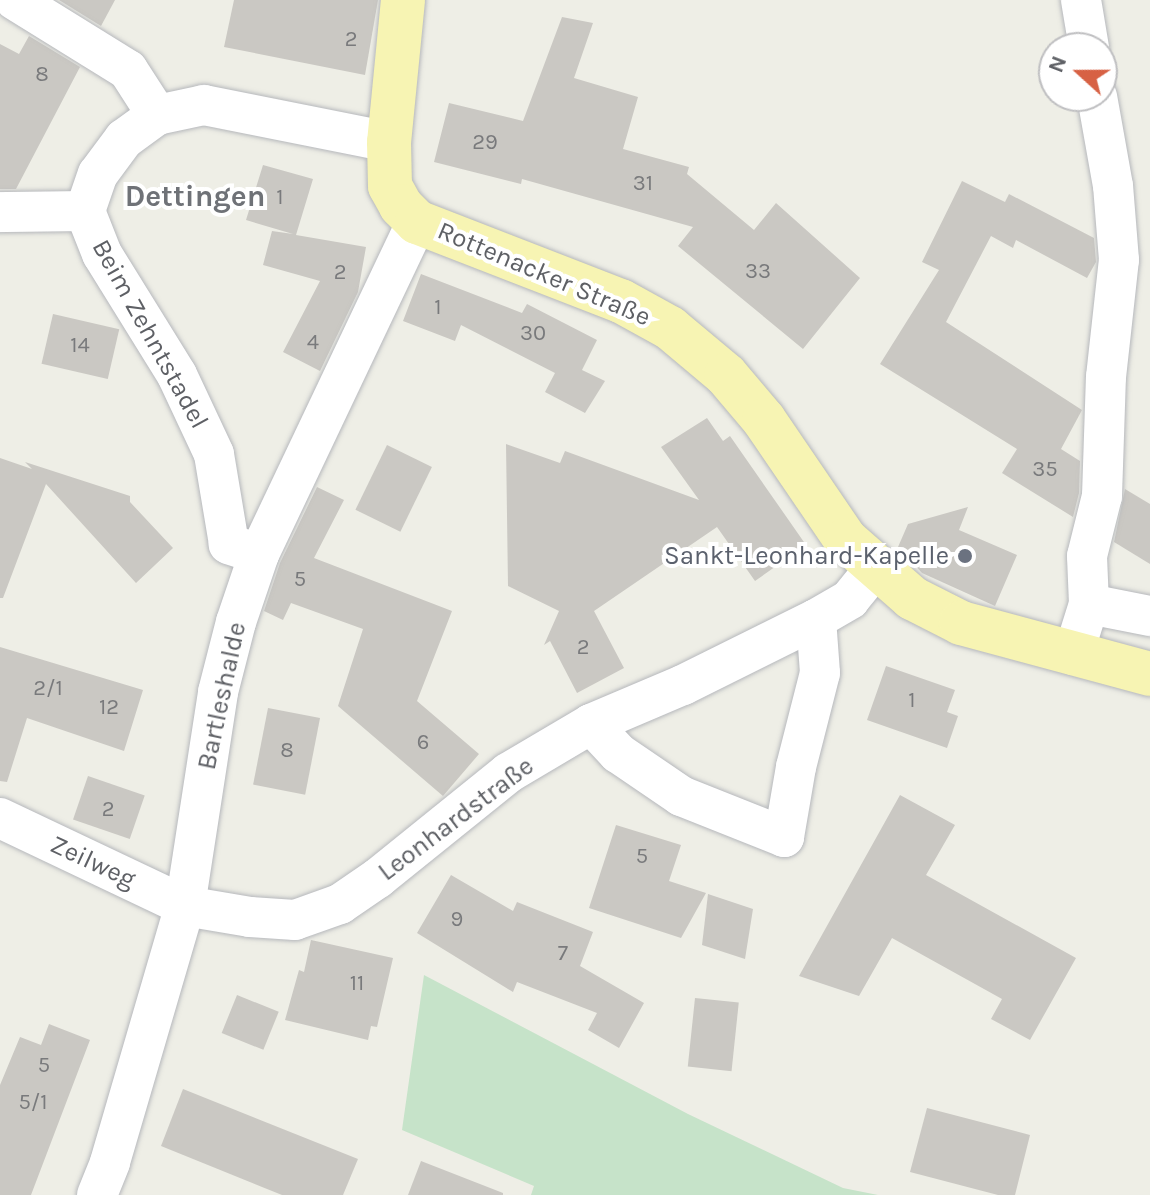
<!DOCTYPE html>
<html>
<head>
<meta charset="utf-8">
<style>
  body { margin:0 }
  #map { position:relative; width:1150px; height:1195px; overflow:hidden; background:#eeeee6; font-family:Karla,sans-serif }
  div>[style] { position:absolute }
  .green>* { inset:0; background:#c6e3c9 }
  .building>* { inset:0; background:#cac8c3; transform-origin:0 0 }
  .roads { filter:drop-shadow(0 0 2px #b6b8bc) drop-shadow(0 0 2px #b6b8bc) }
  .minor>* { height:40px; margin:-20px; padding:0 20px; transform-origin:20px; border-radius:20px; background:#fff }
  .major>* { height:44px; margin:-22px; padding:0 22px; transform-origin:22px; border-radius:22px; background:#f7f4b3 }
  .dots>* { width:22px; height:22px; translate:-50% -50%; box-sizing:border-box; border:4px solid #fff; border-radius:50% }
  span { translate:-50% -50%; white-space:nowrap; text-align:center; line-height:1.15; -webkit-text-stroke:8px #fff; paint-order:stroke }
  .number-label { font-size:22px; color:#797a7c }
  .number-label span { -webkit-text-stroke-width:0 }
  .street-label { font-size:26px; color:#5e6065 }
  .worship-label { font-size:26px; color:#5b616d }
  .right { translate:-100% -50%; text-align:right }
  .quarter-label { font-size:30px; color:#6f7277; font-weight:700 }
  .north { position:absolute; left:1038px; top:32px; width:80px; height:80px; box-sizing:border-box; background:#fff; border:2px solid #bfbfc1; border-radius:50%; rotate:291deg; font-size:22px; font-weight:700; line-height:32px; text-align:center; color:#5e6065 }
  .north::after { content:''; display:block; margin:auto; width:28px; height:36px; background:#d76144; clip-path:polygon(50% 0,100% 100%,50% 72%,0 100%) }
</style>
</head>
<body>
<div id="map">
  <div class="green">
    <div style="clip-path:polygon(424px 975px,688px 1114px,843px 1188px,878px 1195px,531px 1195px,534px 1186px,402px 1130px)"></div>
  </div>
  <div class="building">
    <div style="clip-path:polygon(59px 0,115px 0,101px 26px)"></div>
    <div style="clip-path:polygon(234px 0,378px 0,365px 75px,224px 47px)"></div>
    <div style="clip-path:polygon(562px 17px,593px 23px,574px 78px,638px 97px,623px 149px,689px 167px,687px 174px,754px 230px,776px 203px,860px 278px,803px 349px,678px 246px,693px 227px,522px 179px,521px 184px,434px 162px,449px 103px,523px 121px)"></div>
    <div style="clip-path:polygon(29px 36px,80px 67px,16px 189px,0 189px,0 44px,19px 54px)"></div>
    <div style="clip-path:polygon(263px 165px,313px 179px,296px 235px,366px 247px,358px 292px,320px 371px,283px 352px,320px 281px,263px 265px,272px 231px,293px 234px,246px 220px)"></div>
    <div style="clip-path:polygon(962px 181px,1005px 202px,1009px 194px,1094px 238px,1096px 262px,1087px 278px,1016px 240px,1013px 248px,991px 236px,946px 322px,1082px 410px,1061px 449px,1080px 461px,1079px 493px,1073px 517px,1002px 473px,1017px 449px,880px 364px,939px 270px,922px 262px)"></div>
    <div style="clip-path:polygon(421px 274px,522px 313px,527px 304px,597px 340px,582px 370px,605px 381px,585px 413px,545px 392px,555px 373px,461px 325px,455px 341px,403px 321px)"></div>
    <div style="left:53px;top:314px;width:68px;height:51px;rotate:13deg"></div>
    <div style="clip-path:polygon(707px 418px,723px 441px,730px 436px,806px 545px,755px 581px,717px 527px,594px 611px,624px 668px,577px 693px,550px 641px,544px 645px,559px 611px,508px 586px,506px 444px,560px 463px,565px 451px,699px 500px,661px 447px)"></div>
    <div style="left:387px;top:445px;width:50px;height:72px;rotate:26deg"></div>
    <div style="clip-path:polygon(0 458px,32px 469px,25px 462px,130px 496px,130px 502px,173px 548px,136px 583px,46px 484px,3px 598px,0 598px)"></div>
    <div style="clip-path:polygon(317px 487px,344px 500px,314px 558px,452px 611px,417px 701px,479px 754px,443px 796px,338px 706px,363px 629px,291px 603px,283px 620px,264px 611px,280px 563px)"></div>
    <div style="clip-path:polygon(1125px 489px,1150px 504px,1150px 564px,1114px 542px)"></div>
    <div style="clip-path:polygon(968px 507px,959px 530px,1017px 555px,995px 606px,922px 573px,898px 547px,908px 524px)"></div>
    <div style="clip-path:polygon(0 647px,143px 690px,124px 751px,27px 718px,7px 782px,0 781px)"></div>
    <div style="clip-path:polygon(886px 666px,955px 690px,947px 712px,958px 716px,947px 748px,867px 720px)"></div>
    <div style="left:268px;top:708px;width:53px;height:78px;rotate:11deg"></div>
    <div style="left:88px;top:776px;width:60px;height:46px;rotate:19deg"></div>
    <div style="clip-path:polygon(900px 795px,955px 825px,926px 875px,1076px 958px,1030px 1040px,991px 1019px,1002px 999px,892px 938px,859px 996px,799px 976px)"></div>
    <div style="clip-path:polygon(616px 825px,681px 845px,669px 881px,706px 893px,681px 938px,589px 908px)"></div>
    <div style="clip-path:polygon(451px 875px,513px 911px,517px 902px,593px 932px,580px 966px,644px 1003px,619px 1048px,588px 1030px,597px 1013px,517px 982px,513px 992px,417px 933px)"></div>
    <div style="clip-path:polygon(708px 894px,753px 909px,745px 959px,702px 945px)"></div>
    <div style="clip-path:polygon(311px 940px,393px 958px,377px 1027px,371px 1026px,368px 1040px,285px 1020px,299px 970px,304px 972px)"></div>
    <div style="left:237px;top:995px;width:45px;height:41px;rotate:22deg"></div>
    <div style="left:695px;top:998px;width:44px;height:69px;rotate:6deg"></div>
    <div style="clip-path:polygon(49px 1024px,90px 1040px,31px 1195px,0 1195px,0 1085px,20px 1037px,41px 1045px)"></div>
    <div style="clip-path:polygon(183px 1089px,358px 1159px,343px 1195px,282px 1195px,161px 1146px)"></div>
    <div style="clip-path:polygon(927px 1108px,1030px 1135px,1015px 1195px,998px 1195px,910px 1172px)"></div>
    <div style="clip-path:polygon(421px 1161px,503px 1193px,503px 1195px,408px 1195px)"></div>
  </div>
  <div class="roads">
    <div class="minor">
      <div style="left:15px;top:0;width:133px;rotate:31.8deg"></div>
      <div style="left:128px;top:70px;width:54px;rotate:57.2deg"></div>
      <div style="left:1081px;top:0;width:49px;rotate:80.5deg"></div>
      <div style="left:0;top:212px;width:85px;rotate:-0.7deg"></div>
      <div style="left:259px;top:554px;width:32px;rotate:-162deg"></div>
      <div style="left:229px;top:544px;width:91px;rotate:-99.5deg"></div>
      <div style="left:214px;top:454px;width:87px;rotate:-115.1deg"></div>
      <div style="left:177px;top:375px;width:142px;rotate:-121.8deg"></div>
      <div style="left:102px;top:254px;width:46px;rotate:-111.6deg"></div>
      <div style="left:85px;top:211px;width:39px;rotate:-71deg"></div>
      <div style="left:98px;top:174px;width:44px;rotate:-53.4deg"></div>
      <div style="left:124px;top:139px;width:41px;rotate:-36deg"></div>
      <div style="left:157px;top:115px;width:48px;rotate:-12deg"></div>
      <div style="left:204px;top:105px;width:189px;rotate:11.3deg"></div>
      <div style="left:1089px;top:604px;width:48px;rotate:-92.4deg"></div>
      <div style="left:1087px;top:556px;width:62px;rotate:-76deg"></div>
      <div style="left:1102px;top:496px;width:119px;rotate:-88.1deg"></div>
      <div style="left:1106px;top:377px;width:118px;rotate:-83.7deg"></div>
      <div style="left:1119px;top:260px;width:74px;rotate:-94.6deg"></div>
      <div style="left:1113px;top:186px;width:91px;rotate:-100.1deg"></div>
      <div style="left:1073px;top:655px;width:53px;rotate:-72.6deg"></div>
      <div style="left:1089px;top:604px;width:62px;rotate:11.1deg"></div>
      <div style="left:591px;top:724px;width:40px;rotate:47deg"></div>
      <div style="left:618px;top:753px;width:76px;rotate:34.3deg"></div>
      <div style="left:681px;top:796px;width:111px;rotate:21.7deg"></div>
      <div style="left:784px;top:837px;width:71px;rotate:-80.3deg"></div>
      <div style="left:796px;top:767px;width:97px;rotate:-75.7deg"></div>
      <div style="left:820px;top:673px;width:54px;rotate:-94.2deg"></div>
      <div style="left:0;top:818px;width:205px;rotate:25.4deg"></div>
      <div style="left:185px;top:906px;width:66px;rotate:9.6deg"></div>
      <div style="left:250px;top:917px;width:45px;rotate:3.8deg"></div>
      <div style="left:295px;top:920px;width:48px;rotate:-19.6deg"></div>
      <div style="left:340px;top:904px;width:46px;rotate:-34.4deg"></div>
      <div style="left:378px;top:878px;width:167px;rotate:-38.9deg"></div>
      <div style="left:508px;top:773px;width:96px;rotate:-30.6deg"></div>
      <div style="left:591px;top:724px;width:100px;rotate:-23deg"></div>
      <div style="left:683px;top:685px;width:148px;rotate:-26.4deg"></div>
      <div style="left:816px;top:619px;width:39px;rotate:-30deg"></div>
      <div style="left:850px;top:599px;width:41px;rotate:-50.9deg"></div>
      <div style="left:97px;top:1195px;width:35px;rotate:-68deg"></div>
      <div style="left:110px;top:1162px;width:267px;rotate:-73.7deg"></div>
      <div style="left:185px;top:906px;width:217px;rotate:-81.2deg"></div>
      <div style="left:218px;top:692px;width:72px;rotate:-75.6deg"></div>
      <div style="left:236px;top:622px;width:72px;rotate:-71.3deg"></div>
      <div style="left:259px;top:554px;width:368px;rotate:-64.6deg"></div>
    </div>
    <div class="major">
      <div style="left:403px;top:0;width:143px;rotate:95.6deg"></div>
      <div style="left:389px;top:142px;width:44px;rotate:88.7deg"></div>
      <div style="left:390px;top:186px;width:23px;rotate:61deg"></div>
      <div style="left:401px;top:206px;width:23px;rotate:45deg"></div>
      <div style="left:417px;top:222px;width:219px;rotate:21.2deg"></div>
      <div style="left:621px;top:301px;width:56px;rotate:28.9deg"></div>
      <div style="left:670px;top:328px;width:73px;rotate:40deg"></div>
      <div style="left:726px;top:375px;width:59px;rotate:49.8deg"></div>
      <div style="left:764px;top:420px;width:145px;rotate:55.7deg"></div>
      <div style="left:846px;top:540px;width:88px;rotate:41.3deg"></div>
      <div style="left:912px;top:598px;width:55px;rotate:27deg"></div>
      <div style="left:961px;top:623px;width:196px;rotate:15.1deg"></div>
    </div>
  </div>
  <div class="dots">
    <div style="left:965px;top:556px;background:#6b7280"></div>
  </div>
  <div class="number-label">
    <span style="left:351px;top:40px">2</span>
    <span style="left:42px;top:75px">8</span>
    <span style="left:485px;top:143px">29</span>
    <span style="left:643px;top:184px">31</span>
    <span style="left:280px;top:198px">1</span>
    <span style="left:758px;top:272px">33</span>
    <span style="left:340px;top:273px">2</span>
    <span style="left:438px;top:308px">1</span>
    <span style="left:533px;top:334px">30</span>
    <span style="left:313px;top:343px">4</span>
    <span style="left:80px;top:346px">14</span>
    <span style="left:1045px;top:470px">35</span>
    <span style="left:300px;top:580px">5</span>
    <span style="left:583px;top:648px">2</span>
    <span style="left:48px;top:689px">2/1</span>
    <span style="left:912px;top:701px">1</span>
    <span style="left:109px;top:708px">12</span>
    <span style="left:423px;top:743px">6</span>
    <span style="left:287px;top:751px">8</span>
    <span style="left:108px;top:810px">2</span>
    <span style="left:642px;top:857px">5</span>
    <span style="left:457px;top:920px">9</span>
    <span style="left:563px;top:954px">7</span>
    <span style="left:357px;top:984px">11</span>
    <span style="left:44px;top:1066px">5</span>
    <span style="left:33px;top:1103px">5/1</span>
  </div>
  <div class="street-label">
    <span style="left:544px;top:274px;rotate:23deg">Rottenacker Straße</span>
    <span style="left:150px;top:334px;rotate:61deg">Beim Zehntstadel</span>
    <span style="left:222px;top:696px;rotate:-78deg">Bartleshalde</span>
    <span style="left:456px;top:819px;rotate:-37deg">Leonhardstraße</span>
    <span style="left:93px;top:862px;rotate:25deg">Zeilweg</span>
  </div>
  <div class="worship-label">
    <span class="right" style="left:949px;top:556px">Sankt-Leonhard-Kapelle</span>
  </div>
  <div class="quarter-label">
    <span style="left:195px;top:196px">Dettingen</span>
  </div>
  <div class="north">N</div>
</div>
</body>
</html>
